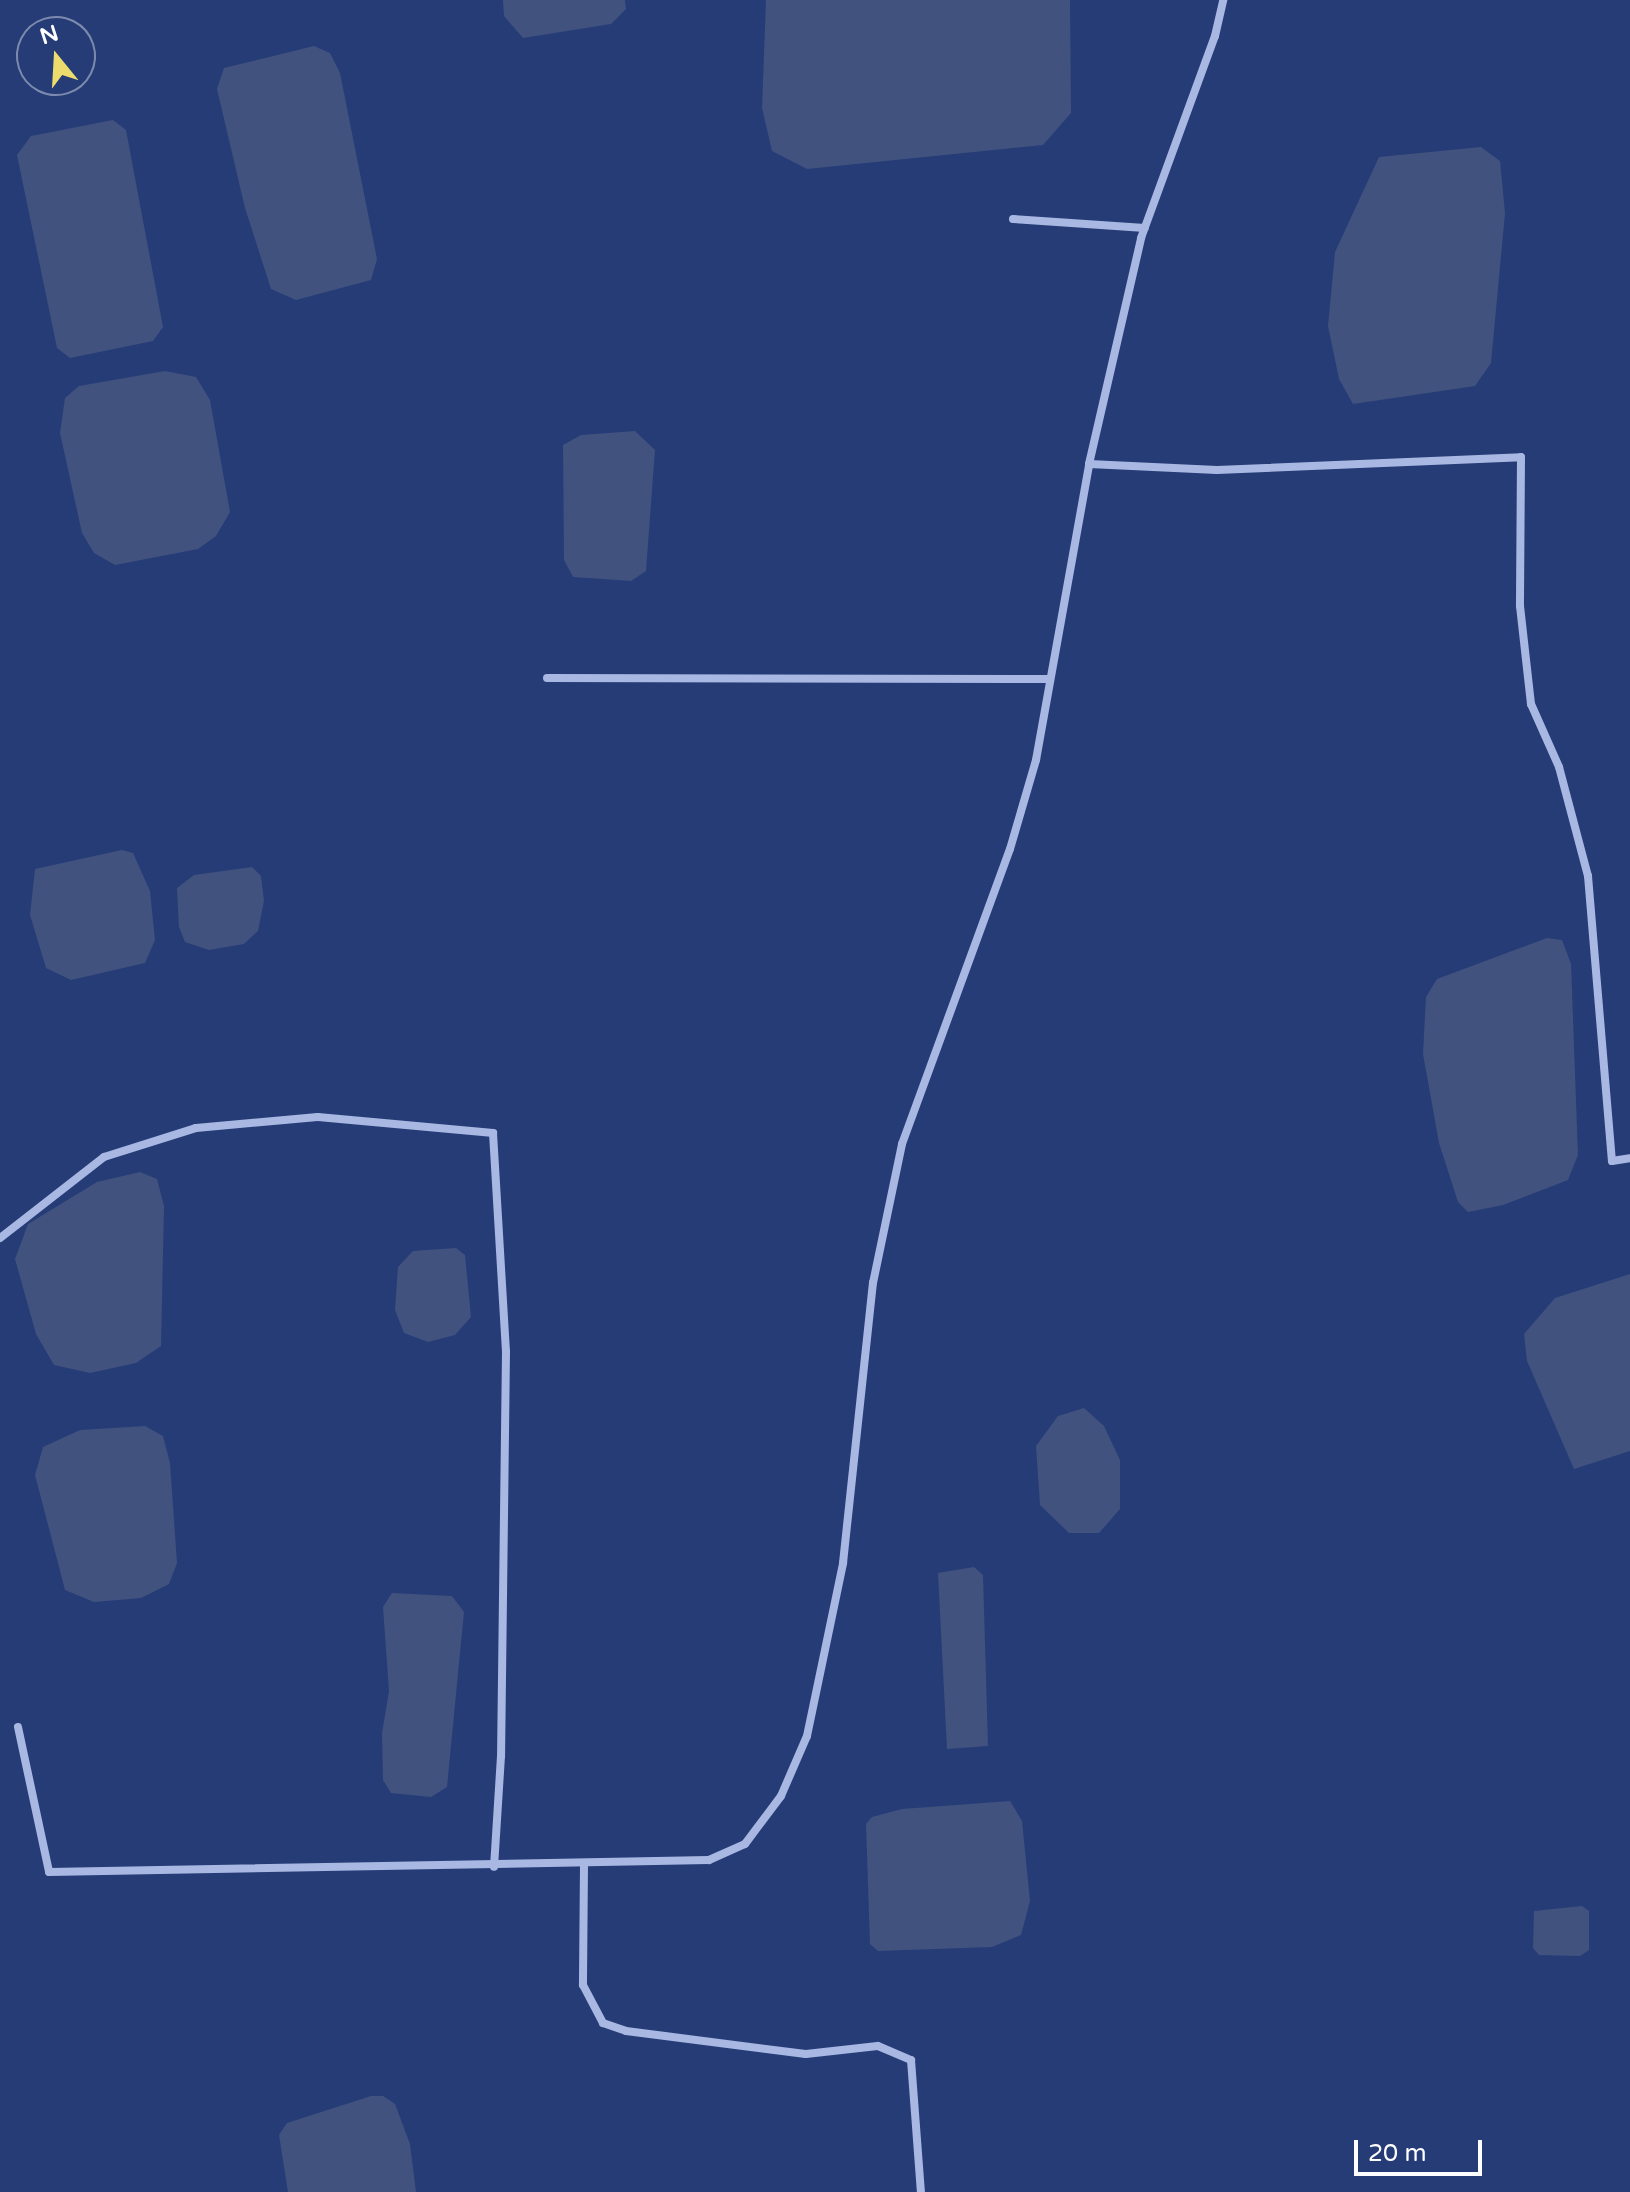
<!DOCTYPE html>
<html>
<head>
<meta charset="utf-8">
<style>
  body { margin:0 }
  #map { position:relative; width:1630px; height:2192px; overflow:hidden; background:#263c77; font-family:"Varela Round",sans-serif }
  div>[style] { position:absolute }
  .water>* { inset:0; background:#42527e }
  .street>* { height:8px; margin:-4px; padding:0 4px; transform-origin:4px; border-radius:4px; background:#a8b8e2 }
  span { translate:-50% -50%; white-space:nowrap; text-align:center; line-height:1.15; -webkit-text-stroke:7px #263c77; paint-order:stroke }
  .north { position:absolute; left:16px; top:16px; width:80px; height:80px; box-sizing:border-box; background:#263c77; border:2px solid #7d8aad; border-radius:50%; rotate:342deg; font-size:22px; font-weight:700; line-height:32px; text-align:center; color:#fff }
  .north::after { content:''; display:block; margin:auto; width:28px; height:36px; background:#ebdc6d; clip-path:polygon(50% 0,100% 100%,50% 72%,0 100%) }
  .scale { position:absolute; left:1354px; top:2140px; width:128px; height:36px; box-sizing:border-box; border:4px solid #fff; border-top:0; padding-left:10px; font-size:24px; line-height:28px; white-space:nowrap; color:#fff; -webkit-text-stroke:6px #263c77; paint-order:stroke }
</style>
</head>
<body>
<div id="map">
  <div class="water">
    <div style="clip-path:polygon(503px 0,625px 0,626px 9px,611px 24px,523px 38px,504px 16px)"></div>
    <div style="clip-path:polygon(766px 0,1070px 0,1071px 113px,1043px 145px,807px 169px,772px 151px,762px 108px)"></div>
    <div style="clip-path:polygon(314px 46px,330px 53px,340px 73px,377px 259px,371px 280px,296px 300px,271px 289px,245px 208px,217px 89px,224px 68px)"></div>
    <div style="clip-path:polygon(113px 120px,126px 130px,163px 327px,153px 341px,70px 358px,57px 348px,17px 155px,31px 136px)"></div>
    <div style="clip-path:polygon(1481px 147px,1500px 161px,1505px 213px,1491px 363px,1475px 386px,1353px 404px,1339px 379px,1328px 326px,1335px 252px,1379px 157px)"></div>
    <div style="clip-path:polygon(165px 371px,196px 377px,210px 400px,230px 512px,216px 536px,198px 549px,115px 565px,94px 553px,82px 533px,60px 433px,65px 398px,79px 386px)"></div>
    <div style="clip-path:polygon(635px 431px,655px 450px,646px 571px,631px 581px,573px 577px,564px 560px,563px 445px,581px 435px)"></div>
    <div style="clip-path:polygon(122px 850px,133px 853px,150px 891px,155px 940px,145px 963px,71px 980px,46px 968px,30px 915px,35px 869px)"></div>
    <div style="clip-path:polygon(252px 867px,261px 876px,264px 901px,258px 931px,244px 944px,209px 950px,185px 942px,179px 927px,177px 888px,194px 875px)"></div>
    <div style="clip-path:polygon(1547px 938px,1562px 940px,1571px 964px,1578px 1155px,1568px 1180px,1503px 1205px,1468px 1212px,1458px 1202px,1439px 1143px,1423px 1054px,1426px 997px,1437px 979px)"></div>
    <div style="clip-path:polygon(140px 1172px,157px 1179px,164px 1206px,161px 1346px,136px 1363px,90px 1373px,54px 1365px,36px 1334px,15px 1259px,28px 1224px,97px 1182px)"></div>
    <div style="clip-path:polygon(456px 1248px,465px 1255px,471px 1317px,455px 1335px,428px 1342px,404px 1333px,395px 1310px,398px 1267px,413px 1251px)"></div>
    <div style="clip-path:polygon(1630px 1274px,1630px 1451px,1574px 1469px,1527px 1361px,1524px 1334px,1555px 1298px)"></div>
    <div style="clip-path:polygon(1084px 1408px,1104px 1426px,1120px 1460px,1120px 1509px,1099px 1533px,1069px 1533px,1040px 1505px,1036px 1446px,1058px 1416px)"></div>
    <div style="clip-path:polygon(145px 1426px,163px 1436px,170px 1463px,177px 1563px,169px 1584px,141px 1598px,94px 1602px,65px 1590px,35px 1475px,43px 1447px,80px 1430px)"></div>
    <div style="clip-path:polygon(974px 1567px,983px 1575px,988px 1746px,947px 1749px,938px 1573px)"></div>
    <div style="clip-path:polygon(392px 1593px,452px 1596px,464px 1612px,447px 1787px,431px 1797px,391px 1793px,383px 1780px,382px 1733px,389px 1691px,383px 1607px)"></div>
    <div style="clip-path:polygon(1010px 1801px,1022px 1821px,1030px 1901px,1021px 1935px,992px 1947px,878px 1951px,870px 1944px,866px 1824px,872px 1817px,902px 1809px)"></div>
    <div style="clip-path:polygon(1582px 1906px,1589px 1911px,1589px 1950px,1580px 1956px,1539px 1955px,1533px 1948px,1534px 1911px)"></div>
    <div style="clip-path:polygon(371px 2096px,383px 2096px,395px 2104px,410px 2144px,416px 2192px,288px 2192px,279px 2135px,287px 2123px)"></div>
  </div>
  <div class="street">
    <div style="left:1013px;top:219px;width:132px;rotate:3.9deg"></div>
    <div style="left:1089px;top:464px;width:128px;rotate:2.7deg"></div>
    <div style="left:1217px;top:470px;width:304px;rotate:-2.4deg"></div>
    <div style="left:1521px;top:457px;width:149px;rotate:90.4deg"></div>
    <div style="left:1520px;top:606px;width:99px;rotate:83.6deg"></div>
    <div style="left:1531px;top:704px;width:69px;rotate:66deg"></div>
    <div style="left:1559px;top:767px;width:113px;rotate:75.1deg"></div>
    <div style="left:1588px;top:876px;width:286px;rotate:85.2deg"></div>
    <div style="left:1612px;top:1161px;width:18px;rotate:-9deg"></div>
    <div style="left:547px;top:678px;width:503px;rotate:0.11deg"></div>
    <div style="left:0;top:1238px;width:132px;rotate:-37.9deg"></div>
    <div style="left:104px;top:1157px;width:96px;rotate:-17.5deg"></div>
    <div style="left:196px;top:1128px;width:122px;rotate:-5.2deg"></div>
    <div style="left:318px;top:1117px;width:176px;rotate:5.2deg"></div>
    <div style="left:493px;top:1133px;width:218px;rotate:86.6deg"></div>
    <div style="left:506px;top:1351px;width:405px;rotate:90.7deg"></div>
    <div style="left:501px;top:1756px;width:111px;rotate:93.6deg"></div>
    <div style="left:18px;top:1727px;width:148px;rotate:77.9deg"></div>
    <div style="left:49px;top:1872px;width:660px;rotate:-1.04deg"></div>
    <div style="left:709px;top:1860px;width:39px;rotate:-24deg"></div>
    <div style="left:745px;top:1844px;width:60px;rotate:-53.1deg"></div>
    <div style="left:781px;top:1796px;width:65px;rotate:-66.6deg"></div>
    <div style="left:807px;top:1736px;width:177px;rotate:-78.2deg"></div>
    <div style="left:843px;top:1563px;width:282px;rotate:-83.9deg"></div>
    <div style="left:873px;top:1283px;width:142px;rotate:-78.2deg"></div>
    <div style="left:902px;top:1144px;width:314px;rotate:-69.9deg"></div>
    <div style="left:1010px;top:849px;width:93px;rotate:-73.7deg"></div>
    <div style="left:1036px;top:760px;width:301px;rotate:-79.8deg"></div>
    <div style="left:1089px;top:464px;width:232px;rotate:-77deg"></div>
    <div style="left:1141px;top:238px;width:215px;rotate:-69.9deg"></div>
    <div style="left:1215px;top:36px;width:37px;rotate:-77deg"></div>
    <div style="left:584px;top:1865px;width:120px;rotate:90.5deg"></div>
    <div style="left:583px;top:1985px;width:43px;rotate:62.2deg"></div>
    <div style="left:603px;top:2023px;width:24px;rotate:19deg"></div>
    <div style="left:626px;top:2031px;width:181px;rotate:7.3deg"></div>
    <div style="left:806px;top:2054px;width:72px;rotate:-6.3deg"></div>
    <div style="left:878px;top:2046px;width:36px;rotate:23deg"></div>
    <div style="left:911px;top:2060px;width:132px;rotate:85.7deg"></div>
  </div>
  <div class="north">N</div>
  <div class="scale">20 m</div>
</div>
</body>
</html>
